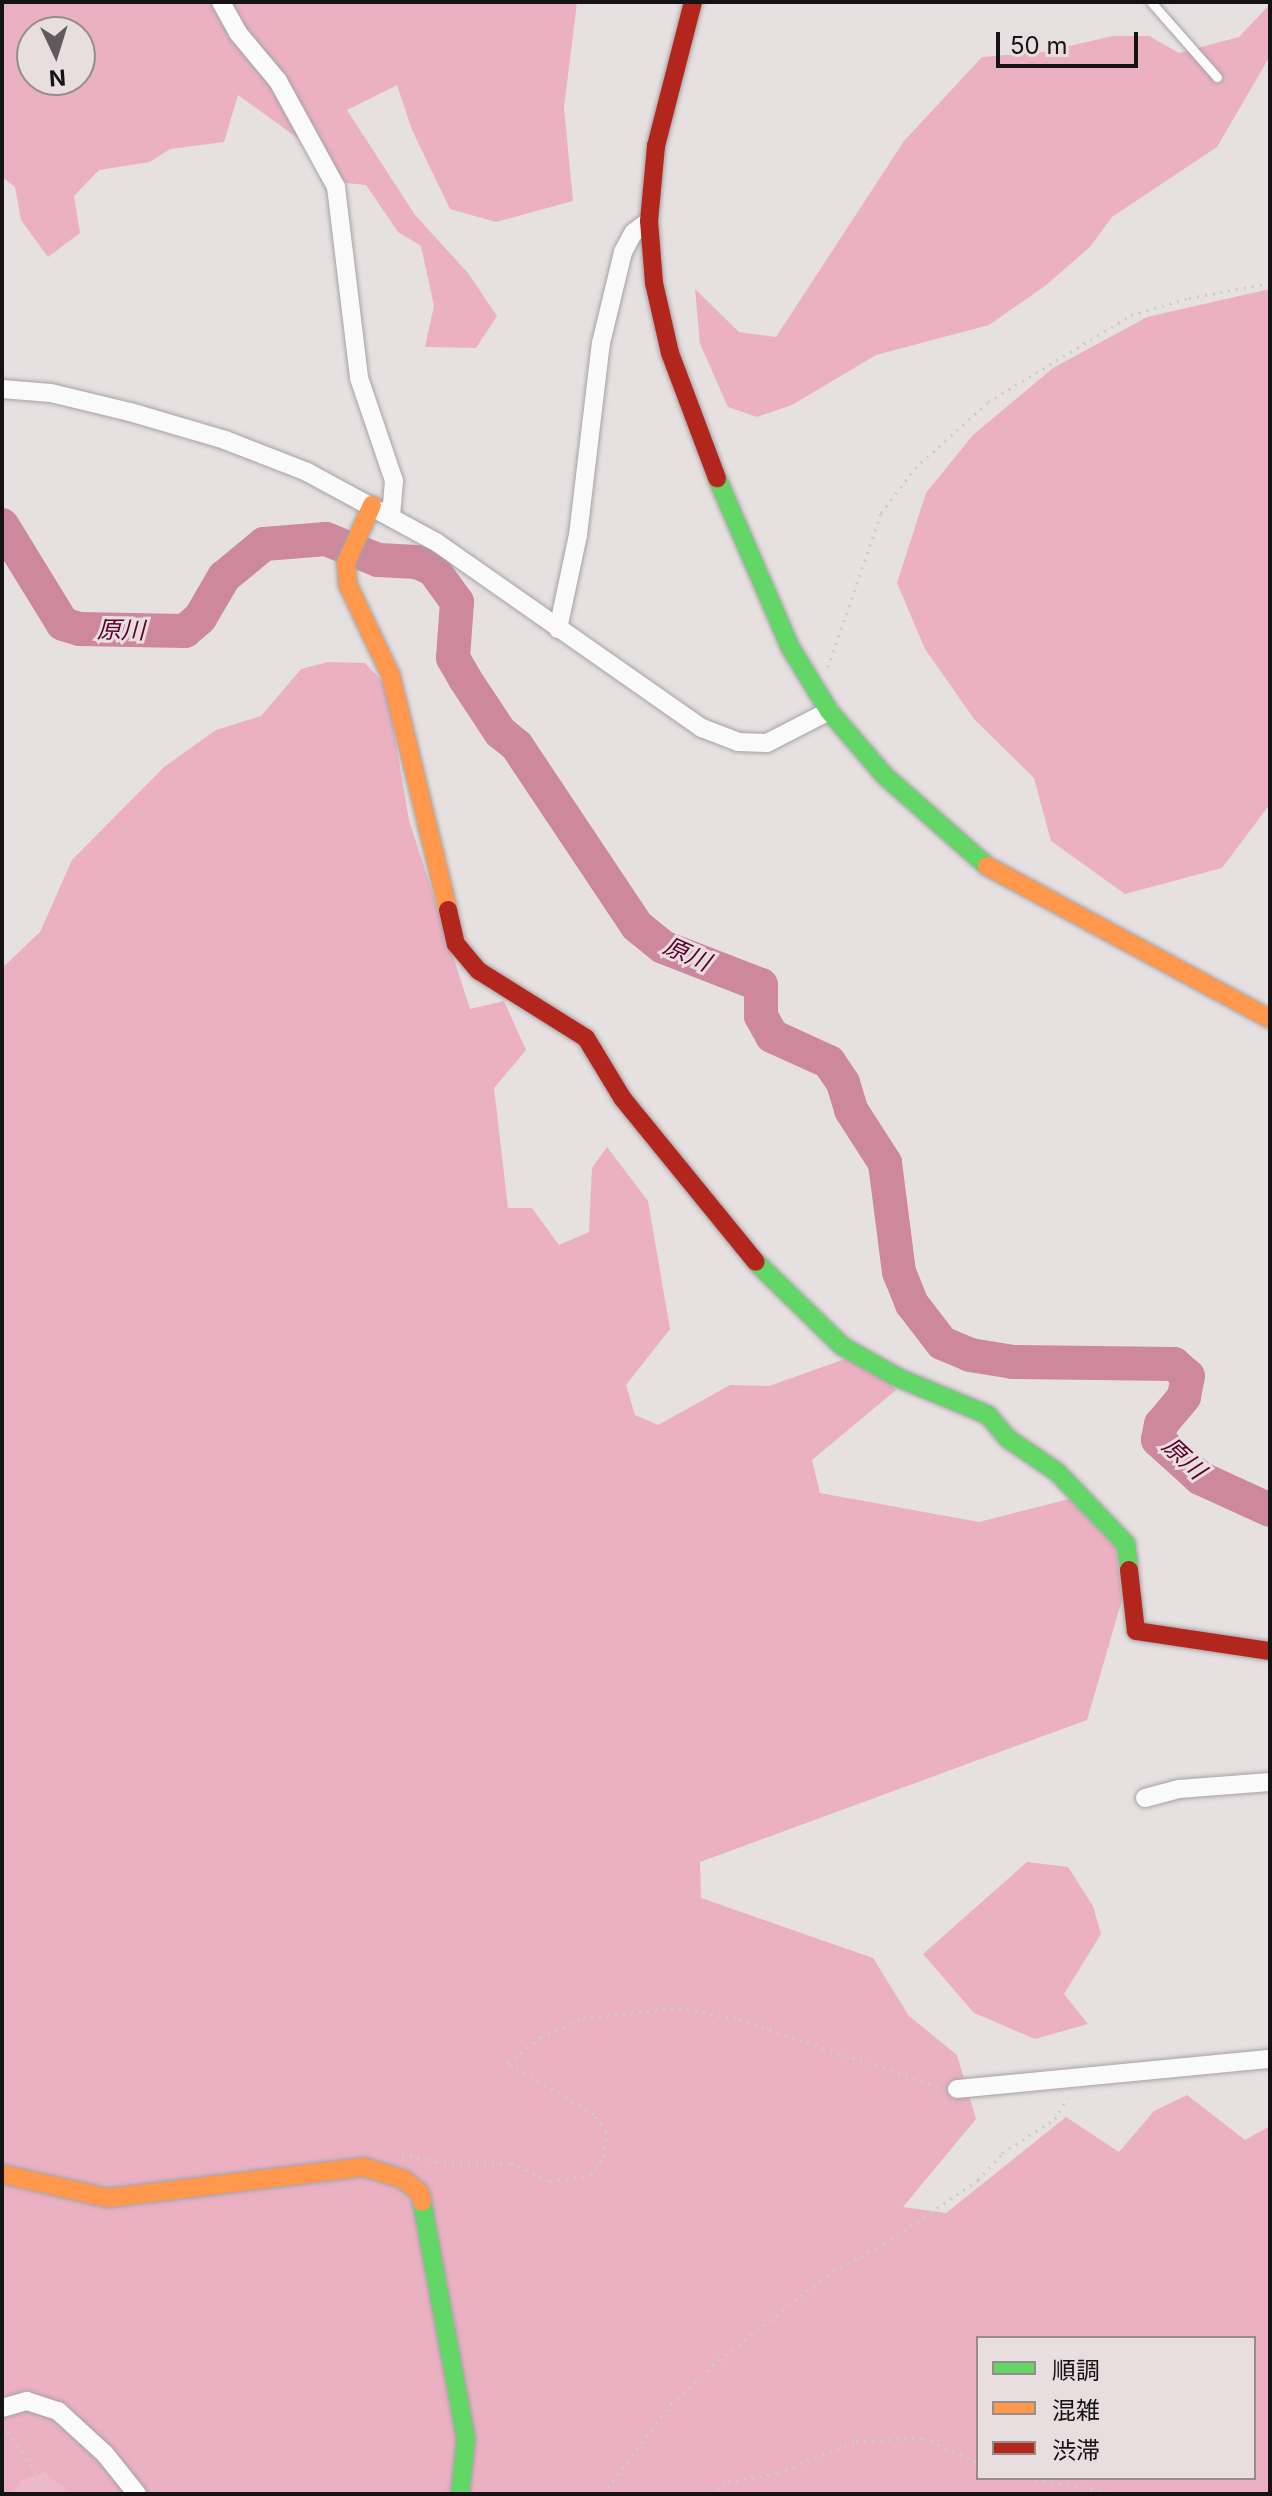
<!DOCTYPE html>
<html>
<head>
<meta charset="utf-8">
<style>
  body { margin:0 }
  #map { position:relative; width:1272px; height:2496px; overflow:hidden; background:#e6e0e1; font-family:Inter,"Noto Sans JP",sans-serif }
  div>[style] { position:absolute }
  .green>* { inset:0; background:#edb8c7 }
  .forest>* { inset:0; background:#ebb1c2 }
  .river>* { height:34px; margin:-17px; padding:0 17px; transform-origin:17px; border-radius:17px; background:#cd889d }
  .path>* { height:3px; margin-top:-1.5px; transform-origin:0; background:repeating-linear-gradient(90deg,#ccc 0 2px,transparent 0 8px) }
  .roads { filter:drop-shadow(0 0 2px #a7a2a3) drop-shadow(0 0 2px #a7a2a3) }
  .lane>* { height:9px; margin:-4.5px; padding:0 4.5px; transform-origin:4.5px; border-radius:4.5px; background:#fbfafa }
  .street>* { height:18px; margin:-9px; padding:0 9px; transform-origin:9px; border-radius:9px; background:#fbfafa }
  .fast>* { height:18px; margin:-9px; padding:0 9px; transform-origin:9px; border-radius:9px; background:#63d668 }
  .slow>* { height:18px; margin:-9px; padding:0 9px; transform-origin:9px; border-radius:9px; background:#ff974d }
  .jam>* { height:18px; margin:-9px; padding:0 9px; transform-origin:9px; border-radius:9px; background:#b3261e }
  span { translate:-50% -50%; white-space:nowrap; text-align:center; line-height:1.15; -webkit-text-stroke:6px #e8dee0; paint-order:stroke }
  .water-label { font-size:24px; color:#5c002b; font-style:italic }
  .frame { position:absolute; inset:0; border:4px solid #161314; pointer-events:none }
  .legend { position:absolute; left:976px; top:2336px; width:280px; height:144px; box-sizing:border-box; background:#e8dee0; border:2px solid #948d8e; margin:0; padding:10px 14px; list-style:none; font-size:24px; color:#161314 }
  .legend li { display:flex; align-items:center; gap:16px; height:40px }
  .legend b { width:40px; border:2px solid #948d8e }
  .north { position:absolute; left:16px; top:16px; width:80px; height:80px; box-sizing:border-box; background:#e8dee0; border:2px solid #948d8e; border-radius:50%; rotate:176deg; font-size:22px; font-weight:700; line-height:32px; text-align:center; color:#161314 }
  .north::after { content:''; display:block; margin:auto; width:28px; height:36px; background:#5f5b5c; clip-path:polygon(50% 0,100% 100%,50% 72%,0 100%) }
  .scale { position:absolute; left:996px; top:32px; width:142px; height:36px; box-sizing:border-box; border:4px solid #161314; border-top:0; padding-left:10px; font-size:24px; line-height:28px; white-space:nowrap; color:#161314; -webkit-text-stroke:6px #e8dee0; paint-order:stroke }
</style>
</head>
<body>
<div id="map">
  <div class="green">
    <div style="clip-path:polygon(2px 2447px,100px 2494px,5px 2494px)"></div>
  </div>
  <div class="forest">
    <div style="clip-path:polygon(evenodd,2px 2px,577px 2px,564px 108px,573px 201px,496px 222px,450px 209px,412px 130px,397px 85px,347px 110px,415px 215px,468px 273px,497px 316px,476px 348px,425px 347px,434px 306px,421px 246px,398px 232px,366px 185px,346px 183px,303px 142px,238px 95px,224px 142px,170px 149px,150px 162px,99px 170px,74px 196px,80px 233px,48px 257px,21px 220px,15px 187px,2px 177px,2px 2px,32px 32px,80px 32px,80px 80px,32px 80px,32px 32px)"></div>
    <div style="clip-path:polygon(1270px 4px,1270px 56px,1217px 147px,1112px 217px,1090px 247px,1045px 286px,989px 325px,876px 355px,792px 405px,757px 417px,728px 407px,700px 344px,695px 289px,739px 332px,776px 337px,904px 141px,982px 57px,1043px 52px,1113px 36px,1149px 36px,1179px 53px,1239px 37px)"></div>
    <div style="clip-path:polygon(1270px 289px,1270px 804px,1222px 868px,1125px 894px,1051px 841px,1034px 778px,974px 719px,925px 649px,897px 583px,926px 493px,973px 435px,1053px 368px,1147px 317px)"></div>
    <div style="clip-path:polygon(evenodd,328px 662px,365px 663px,386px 685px,409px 820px,470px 1009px,504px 1001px,526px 1050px,494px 1088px,508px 1208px,532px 1208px,559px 1245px,589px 1232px,592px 1168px,607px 1147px,648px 1201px,670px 1329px,626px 1385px,635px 1415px,658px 1425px,730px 1385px,769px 1386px,859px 1354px,896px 1390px,812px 1460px,820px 1493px,979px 1522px,1069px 1499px,1116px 1548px,1122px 1600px,1087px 1720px,700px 1862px,701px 1898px,873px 1958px,909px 2016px,957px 2055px,976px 2119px,903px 2207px,946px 2213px,1066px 2117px,1119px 2152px,1154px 2111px,1187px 2095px,1245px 2140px,1270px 2126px,1270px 2494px,71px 2494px,45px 2472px,22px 2480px,11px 2494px,2px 2494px,2px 968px,40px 932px,72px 860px,164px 767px,216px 730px,261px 716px,301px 669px,328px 662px,978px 2338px,1254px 2338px,1254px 2478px,978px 2478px,978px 2338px)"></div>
    <div style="clip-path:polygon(1027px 1862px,1068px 1867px,1093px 1906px,1101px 1934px,1064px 1994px,1088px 2024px,1035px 2039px,974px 2013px,923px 1954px)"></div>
  </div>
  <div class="river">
    <div style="left:2px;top:525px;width:116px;rotate:58.4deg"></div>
    <div style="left:63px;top:624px;width:17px;rotate:17deg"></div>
    <div style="left:79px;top:629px;width:106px;rotate:1.1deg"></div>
    <div style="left:185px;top:631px;width:20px;rotate:-41deg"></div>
    <div style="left:200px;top:618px;width:48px;rotate:-59.7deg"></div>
    <div style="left:224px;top:577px;width:52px;rotate:-39.5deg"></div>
    <div style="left:264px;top:544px;width:62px;rotate:-4.6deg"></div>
    <div style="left:326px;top:539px;width:56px;rotate:22deg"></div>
    <div style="left:378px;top:560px;width:39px;rotate:3deg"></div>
    <div style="left:417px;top:562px;width:17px;rotate:24deg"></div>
    <div style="left:433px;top:569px;width:41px;rotate:54deg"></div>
    <div style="left:457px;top:602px;width:56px;rotate:94.1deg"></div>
    <div style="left:453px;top:658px;width:24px;rotate:60deg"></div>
    <div style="left:465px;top:679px;width:64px;rotate:56.6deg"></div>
    <div style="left:500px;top:732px;width:22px;rotate:39deg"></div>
    <div style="left:517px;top:746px;width:216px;rotate:56.3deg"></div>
    <div style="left:637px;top:926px;width:33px;rotate:39deg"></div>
    <div style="left:663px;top:947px;width:105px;rotate:21.2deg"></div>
    <div style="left:761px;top:985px;width:31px;rotate:90deg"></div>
    <div style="left:761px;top:1016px;width:23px;rotate:61deg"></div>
    <div style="left:772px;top:1036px;width:63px;rotate:24.5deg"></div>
    <div style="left:829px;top:1062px;width:25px;rotate:56deg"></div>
    <div style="left:843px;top:1083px;width:28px;rotate:73deg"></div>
    <div style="left:851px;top:1110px;width:63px;rotate:57.3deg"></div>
    <div style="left:885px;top:1163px;width:110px;rotate:82.7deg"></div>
    <div style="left:899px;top:1272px;width:35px;rotate:68deg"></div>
    <div style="left:912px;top:1304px;width:49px;rotate:52.4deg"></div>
    <div style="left:942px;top:1343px;width:30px;rotate:23deg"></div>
    <div style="left:970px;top:1355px;width:44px;rotate:9.2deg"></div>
    <div style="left:1013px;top:1362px;width:161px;rotate:0.7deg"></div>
    <div style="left:1174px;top:1364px;width:18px;rotate:41deg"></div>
    <div style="left:1188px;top:1376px;width:21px;rotate:101deg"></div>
    <div style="left:1184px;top:1397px;width:35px;rotate:130deg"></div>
    <div style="left:1161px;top:1424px;width:16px;rotate:101deg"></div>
    <div style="left:1158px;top:1440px;width:57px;rotate:42.1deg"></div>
    <div style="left:1200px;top:1478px;width:77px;rotate:24.6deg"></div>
  </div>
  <div class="path">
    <div style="left:828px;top:667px;width:163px;rotate:-71deg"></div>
    <div style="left:881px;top:513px;width:56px;rotate:-52.9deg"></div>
    <div style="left:915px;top:468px;width:98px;rotate:-42.1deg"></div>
    <div style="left:988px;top:402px;width:167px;rotate:-31.3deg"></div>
    <div style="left:1131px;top:315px;width:60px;rotate:-16.3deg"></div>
    <div style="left:1189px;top:298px;width:82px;rotate:-10.5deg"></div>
    <div style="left:402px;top:2154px;width:35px;rotate:13deg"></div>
    <div style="left:436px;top:2162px;width:75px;rotate:0.8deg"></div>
    <div style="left:511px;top:2163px;width:43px;rotate:24.8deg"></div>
    <div style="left:550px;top:2181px;width:41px;rotate:-8.3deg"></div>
    <div style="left:591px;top:2175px;width:23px;rotate:-56deg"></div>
    <div style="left:604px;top:2156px;width:25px;rotate:-85deg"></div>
    <div style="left:606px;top:2131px;width:21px;rotate:-125deg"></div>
    <div style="left:594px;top:2114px;width:100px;rotate:-149.3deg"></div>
    <div style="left:508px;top:2063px;width:42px;rotate:-38.2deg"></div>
    <div style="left:541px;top:2037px;width:46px;rotate:-24.3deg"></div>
    <div style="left:583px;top:2018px;width:97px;rotate:-5.9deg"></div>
    <div style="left:679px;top:2008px;width:61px;rotate:10.4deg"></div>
    <div style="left:739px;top:2019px;width:210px;rotate:18.9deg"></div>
    <div style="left:3px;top:2425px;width:84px;rotate:55.2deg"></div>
    <div style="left:1027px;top:2478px;width:94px;rotate:9.8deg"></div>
    <div style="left:603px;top:2494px;width:113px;rotate:-52.9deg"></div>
    <div style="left:671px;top:2404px;width:57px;rotate:-42.9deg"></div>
    <div style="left:713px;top:2365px;width:152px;rotate:-38.1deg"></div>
    <div style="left:833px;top:2271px;width:58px;rotate:-27.9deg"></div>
    <div style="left:884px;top:2244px;width:114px;rotate:-34.2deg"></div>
    <div style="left:978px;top:2180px;width:36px;rotate:-48deg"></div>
    <div style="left:1002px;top:2153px;width:63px;rotate:-32.7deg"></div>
    <div style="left:1055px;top:2119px;width:25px;rotate:-61deg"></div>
    <div style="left:710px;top:2494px;width:22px;rotate:-34deg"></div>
    <div style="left:728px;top:2482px;width:51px;rotate:-10.2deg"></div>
    <div style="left:778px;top:2473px;width:84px;rotate:-22.3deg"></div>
    <div style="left:856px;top:2441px;width:67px;rotate:-2.6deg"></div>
    <div style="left:923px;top:2438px;width:60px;rotate:23.6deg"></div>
  </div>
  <div class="roads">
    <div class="lane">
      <div style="left:1151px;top:2px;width:100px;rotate:48.7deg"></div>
    </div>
    <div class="street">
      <div style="left:221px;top:2px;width:35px;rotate:61deg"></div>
      <div style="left:238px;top:33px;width:62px;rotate:50.2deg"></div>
      <div style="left:278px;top:81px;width:121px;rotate:61.3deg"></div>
      <div style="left:336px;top:187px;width:192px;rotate:83.1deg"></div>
      <div style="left:359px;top:378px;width:109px;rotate:71.2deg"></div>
      <div style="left:394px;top:481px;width:36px;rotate:95deg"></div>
      <div style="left:2px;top:389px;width:49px;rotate:4.7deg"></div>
      <div style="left:51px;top:393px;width:81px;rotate:13.5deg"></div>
      <div style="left:130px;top:412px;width:99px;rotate:16.4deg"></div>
      <div style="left:225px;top:440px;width:88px;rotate:21.3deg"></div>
      <div style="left:307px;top:472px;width:147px;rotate:28.5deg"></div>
      <div style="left:436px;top:542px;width:325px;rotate:35deg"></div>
      <div style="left:702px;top:728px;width:39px;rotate:21deg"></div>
      <div style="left:738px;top:742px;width:29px;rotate:2deg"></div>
      <div style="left:767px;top:743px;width:70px;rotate:-27.3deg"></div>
      <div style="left:558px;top:629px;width:96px;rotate:-78deg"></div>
      <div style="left:578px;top:535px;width:193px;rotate:-83.2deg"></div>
      <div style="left:601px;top:343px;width:94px;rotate:-76.4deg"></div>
      <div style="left:623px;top:252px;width:21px;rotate:-62deg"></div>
      <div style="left:633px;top:233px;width:20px;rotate:-37deg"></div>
      <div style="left:1145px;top:1798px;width:35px;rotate:-15deg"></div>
      <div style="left:1179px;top:1789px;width:91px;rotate:-4.4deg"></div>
      <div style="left:957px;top:2089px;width:314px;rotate:-5.5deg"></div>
      <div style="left:2px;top:2408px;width:26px;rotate:-16deg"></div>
      <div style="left:27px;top:2401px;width:33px;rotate:18deg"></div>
      <div style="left:58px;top:2411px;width:64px;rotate:42.5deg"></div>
      <div style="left:105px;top:2454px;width:51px;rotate:51.3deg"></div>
    </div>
    <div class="fast">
      <div style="left:717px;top:478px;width:184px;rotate:66.6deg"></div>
      <div style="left:790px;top:647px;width:75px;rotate:58.6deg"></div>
      <div style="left:829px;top:711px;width:86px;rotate:49.3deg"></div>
      <div style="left:885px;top:776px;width:136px;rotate:41.4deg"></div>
      <div style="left:756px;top:1262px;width:120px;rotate:44.3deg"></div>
      <div style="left:842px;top:1346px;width:65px;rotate:29.3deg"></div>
      <div style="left:899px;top:1378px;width:96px;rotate:22.6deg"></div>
      <div style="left:988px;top:1415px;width:30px;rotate:50deg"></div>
      <div style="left:1007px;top:1438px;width:60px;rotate:34.2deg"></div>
      <div style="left:1057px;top:1472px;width:100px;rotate:46.2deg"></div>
      <div style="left:1126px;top:1544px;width:26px;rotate:83deg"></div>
      <div style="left:422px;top:2202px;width:242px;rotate:79.5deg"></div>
      <div style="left:466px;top:2440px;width:54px;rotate:96.3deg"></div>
    </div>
    <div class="slow">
      <div style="left:372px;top:505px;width:64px;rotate:114.1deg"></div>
      <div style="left:346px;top:563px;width:22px;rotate:85deg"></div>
      <div style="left:348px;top:585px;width:101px;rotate:64.7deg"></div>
      <div style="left:391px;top:676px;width:241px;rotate:76.3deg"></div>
      <div style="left:987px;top:866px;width:322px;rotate:28.4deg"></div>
      <div style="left:2px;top:2174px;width:109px;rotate:12.8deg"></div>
      <div style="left:108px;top:2198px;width:258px;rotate:-6.9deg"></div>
      <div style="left:364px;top:2167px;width:41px;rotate:17.1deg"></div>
      <div style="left:403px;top:2179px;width:22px;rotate:39deg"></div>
      <div style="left:420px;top:2193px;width:9px;rotate:77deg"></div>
    </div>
    <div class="jam">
      <div style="left:693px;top:2px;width:149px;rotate:104.4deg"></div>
      <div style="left:656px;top:146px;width:75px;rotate:95.3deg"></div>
      <div style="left:649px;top:221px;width:62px;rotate:85.4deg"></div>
      <div style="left:654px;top:283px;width:72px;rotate:77.1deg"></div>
      <div style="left:670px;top:353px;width:134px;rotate:69.4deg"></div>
      <div style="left:448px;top:910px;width:35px;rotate:77deg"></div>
      <div style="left:456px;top:944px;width:35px;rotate:50deg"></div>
      <div style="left:479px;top:971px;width:126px;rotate:32.1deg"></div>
      <div style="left:586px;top:1038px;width:71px;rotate:58.8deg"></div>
      <div style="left:623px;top:1099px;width:210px;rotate:50.8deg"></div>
      <div style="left:1129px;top:1570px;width:61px;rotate:83.5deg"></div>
      <div style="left:1136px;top:1631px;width:135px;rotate:8.5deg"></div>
    </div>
  </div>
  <div class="water-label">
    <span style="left:121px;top:630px;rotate:1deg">原川</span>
    <span style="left:687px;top:954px;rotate:24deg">原川</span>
    <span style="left:1184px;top:1458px;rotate:43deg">原川</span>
  </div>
  <div class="frame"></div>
  <ul class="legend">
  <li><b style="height:10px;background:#63d668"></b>順調</li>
  <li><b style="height:10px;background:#ff974d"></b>混雑</li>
  <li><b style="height:10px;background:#b3261e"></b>渋滞</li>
  </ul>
  <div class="north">N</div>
  <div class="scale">50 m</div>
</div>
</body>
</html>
